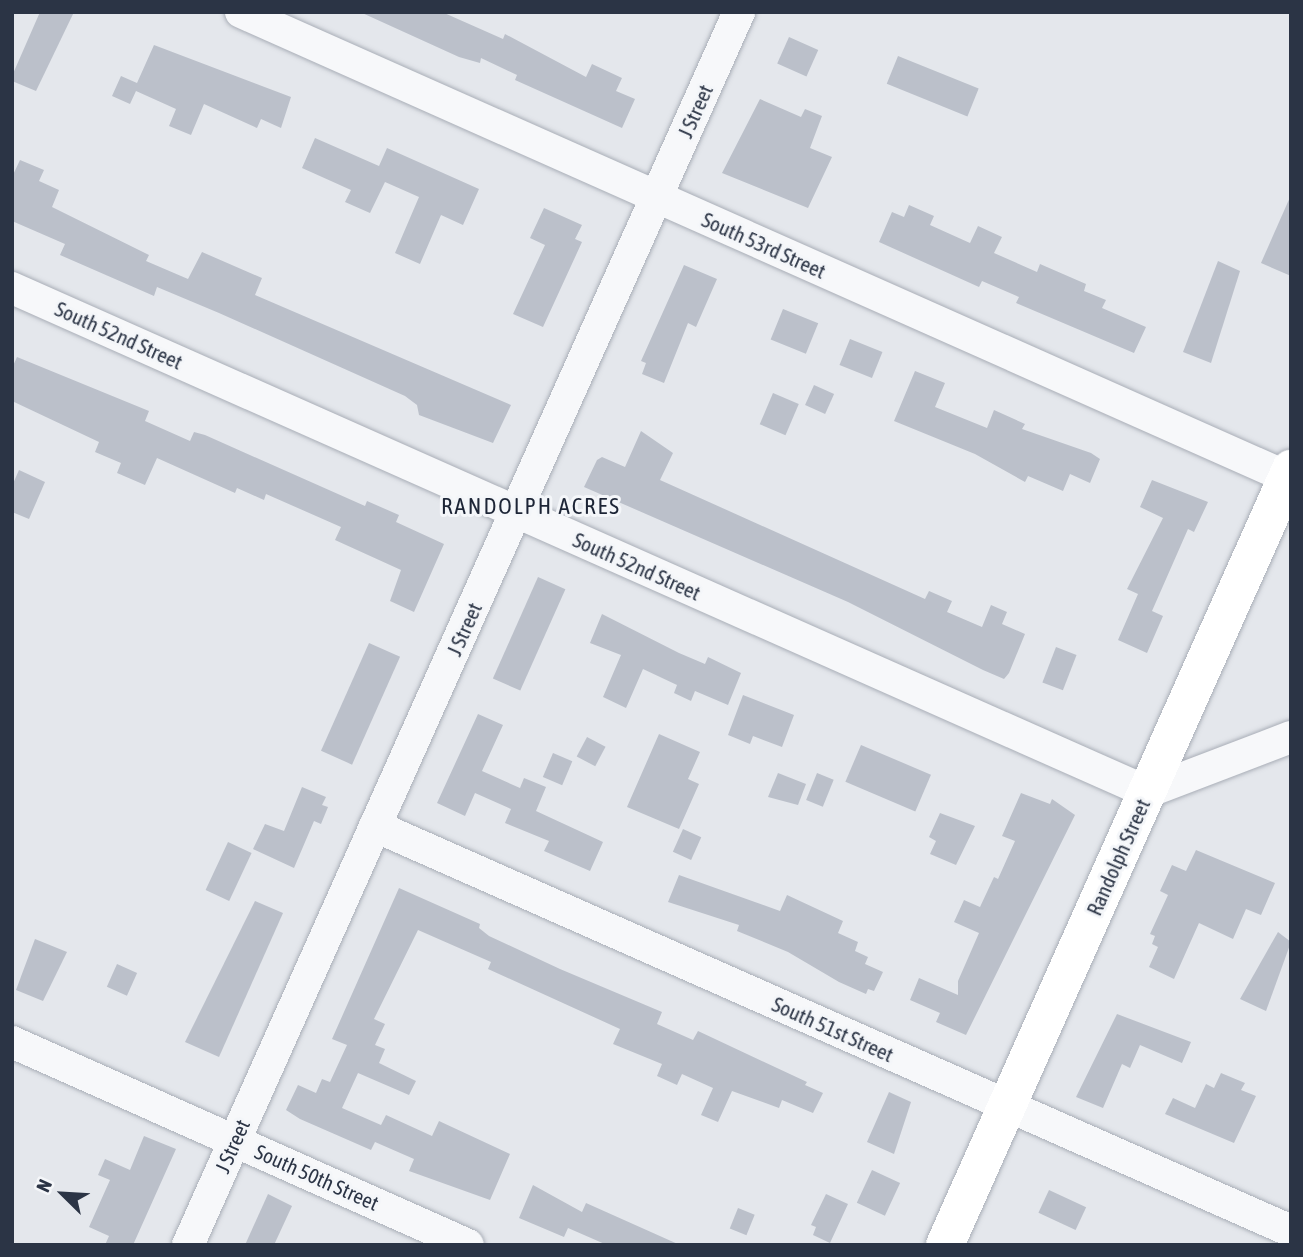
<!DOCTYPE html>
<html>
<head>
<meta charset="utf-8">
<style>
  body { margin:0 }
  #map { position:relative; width:1303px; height:1257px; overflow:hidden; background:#e4e7ec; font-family:"Asap Condensed",sans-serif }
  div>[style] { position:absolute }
  .building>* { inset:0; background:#bbc0ca; transform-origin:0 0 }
  .roads { filter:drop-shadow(0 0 2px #a9aeb7) drop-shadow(0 0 2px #a9aeb7) }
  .minor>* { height:32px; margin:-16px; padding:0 16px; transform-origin:16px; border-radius:16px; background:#f7f8fa }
  .major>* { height:38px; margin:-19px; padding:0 19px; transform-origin:19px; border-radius:19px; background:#fff }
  span { translate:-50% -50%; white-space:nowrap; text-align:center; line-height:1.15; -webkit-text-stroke:6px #f4f6f9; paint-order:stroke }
  .street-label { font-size:21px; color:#2b3445 }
  .neighbourhood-label { font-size:23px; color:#1d2536; letter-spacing:2px }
  .frame { position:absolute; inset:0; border:14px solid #2b3445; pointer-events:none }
  .north { position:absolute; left:28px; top:1159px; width:70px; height:70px; -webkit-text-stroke:5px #f4f6f9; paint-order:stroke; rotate:294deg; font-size:19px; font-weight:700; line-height:28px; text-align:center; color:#2b3445 }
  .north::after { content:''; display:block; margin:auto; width:24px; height:32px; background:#2b3445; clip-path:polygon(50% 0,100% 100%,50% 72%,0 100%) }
</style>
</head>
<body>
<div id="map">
  <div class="building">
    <div style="clip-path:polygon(40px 12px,74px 12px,36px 91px,12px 81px,12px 76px)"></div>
    <div style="clip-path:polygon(360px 12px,442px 12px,503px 39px,505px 34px,586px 77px,592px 64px,622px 78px,616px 91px,635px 99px,622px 128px,515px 80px,517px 75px,481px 58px,480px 63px,459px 57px)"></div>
    <div style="left:789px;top:37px;width:32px;height:29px;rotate:24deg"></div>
    <div style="clip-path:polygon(154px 45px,291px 97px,281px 128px,261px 119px,257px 128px,204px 104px,191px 135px,169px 126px,176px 109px,136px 91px,130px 104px,112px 96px,121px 76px,137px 83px)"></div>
    <div style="left:898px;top:56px;width:87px;height:30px;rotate:22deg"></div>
    <div style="clip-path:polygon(760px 99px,801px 117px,805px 109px,822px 116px,810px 148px,832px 157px,808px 208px,722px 173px)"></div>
    <div style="clip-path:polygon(315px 138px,379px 166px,387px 148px,479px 189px,463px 225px,441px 215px,420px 264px,395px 253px,419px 197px,385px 182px,370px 213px,345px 202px,351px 190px,302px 168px)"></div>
    <div style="clip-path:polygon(20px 160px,44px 170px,39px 181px,59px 190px,52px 207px,149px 255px,146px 261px,188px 279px,202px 252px,262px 278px,255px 295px,511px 405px,493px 443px,419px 415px,417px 405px,405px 396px,219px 313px,157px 287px,154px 296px,60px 255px,65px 244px,12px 221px,12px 177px)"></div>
    <div style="clip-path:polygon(1291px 195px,1291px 276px,1261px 263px)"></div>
    <div style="clip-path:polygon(909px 205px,934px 216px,930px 225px,970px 243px,978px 226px,1002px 237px,994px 253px,1037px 272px,1040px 264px,1086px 284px,1084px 291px,1106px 300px,1102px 308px,1146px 327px,1134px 353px,1016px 303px,1019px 297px,982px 281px,979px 287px,879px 242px,892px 212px,904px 217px)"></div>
    <div style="clip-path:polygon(544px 208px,582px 225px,575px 239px,582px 242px,543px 327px,513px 314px,545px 245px,530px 238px)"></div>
    <div style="clip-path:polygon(1218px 261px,1240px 271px,1211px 363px,1183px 352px)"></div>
    <div style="clip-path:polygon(684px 265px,717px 279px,696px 327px,688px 323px,664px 383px,642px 374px,646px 363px,641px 361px)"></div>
    <div style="left:783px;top:309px;width:38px;height:33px;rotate:22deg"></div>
    <div style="left:850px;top:339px;width:35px;height:28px;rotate:22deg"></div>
    <div style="clip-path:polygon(17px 357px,149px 411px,145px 421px,190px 441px,194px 432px,205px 435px,365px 506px,367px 501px,399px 515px,396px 522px,444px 544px,414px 612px,390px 601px,401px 570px,335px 540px,341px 527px,266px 494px,264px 500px,237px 488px,235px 493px,157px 458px,145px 485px,117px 473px,121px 463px,95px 452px,99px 442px,12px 401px,12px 368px)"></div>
    <div style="clip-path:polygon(915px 371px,945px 383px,935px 407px,987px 428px,994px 410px,1025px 424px,1022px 429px,1091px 453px,1100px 459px,1090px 483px,1070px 474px,1063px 491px,1028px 476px,1025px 482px,975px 454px,894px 421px)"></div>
    <div style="left:814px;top:385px;width:22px;height:22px;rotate:24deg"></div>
    <div style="left:773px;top:393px;width:28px;height:34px;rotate:23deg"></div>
    <div style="clip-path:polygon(641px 431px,673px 453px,660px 480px,925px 599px,929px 591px,952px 601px,947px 612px,982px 627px,991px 605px,1007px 612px,1002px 624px,1025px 634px,1009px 673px,1004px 679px,983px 670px,848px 602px,584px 487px,597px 460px,602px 457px,625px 467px)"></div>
    <div style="clip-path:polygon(19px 470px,45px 482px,29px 519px,12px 512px,12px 486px)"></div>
    <div style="clip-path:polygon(1152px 480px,1208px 502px,1194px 532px,1188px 529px,1152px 611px,1163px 616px,1147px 653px,1118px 640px,1138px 594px,1127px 589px,1163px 518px,1140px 507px)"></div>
    <div style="left:538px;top:577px;width:30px;height:111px;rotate:24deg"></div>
    <div style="clip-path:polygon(602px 614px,679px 653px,705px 664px,708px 657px,741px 673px,728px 705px,695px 691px,691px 701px,674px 693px,677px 685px,643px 669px,626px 708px,603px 697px,621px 655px,590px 643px)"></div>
    <div style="left:369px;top:643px;width:34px;height:118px;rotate:24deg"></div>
    <div style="left:1056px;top:647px;width:22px;height:38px;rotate:21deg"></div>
    <div style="clip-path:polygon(743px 695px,794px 715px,782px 747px,753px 736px,750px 744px,728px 735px)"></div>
    <div style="clip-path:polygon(478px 714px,503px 725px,482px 771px,520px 788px,524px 778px,546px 787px,536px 811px,603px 842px,590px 871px,544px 851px,549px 841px,505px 823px,511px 809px,475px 793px,465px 816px,437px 803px)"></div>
    <div style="clip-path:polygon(659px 734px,700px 752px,688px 779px,699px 784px,679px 829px,627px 807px)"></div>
    <div style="left:587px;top:737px;width:21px;height:22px;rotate:28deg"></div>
    <div style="left:861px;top:745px;width:76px;height:40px;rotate:23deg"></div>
    <div style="left:553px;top:753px;width:21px;height:26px;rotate:23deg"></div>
    <div style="clip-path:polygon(778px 773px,806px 784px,798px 805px,768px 797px)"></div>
    <div style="left:817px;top:773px;width:18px;height:29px;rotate:22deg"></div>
    <div style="clip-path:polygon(302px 787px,326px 797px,322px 805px,328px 807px,321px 824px,314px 821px,294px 868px,253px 849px,265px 824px,284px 831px)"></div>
    <div style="clip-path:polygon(1021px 793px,1050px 804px,1052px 799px,1075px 815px,966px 1035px,936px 1022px,940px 1013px,910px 1000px,919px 978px,958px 995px,958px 981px,979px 933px,954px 922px,964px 900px,980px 907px,994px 877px,998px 879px,1015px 841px,1002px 836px)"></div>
    <div style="clip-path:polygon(940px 813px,975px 826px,956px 865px,930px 854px,936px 841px,929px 837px)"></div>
    <div style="left:683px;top:829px;width:20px;height:25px;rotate:24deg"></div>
    <div style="left:228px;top:842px;width:26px;height:53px;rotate:25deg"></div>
    <div style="clip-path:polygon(1196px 850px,1275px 883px,1261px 915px,1246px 909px,1233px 939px,1199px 923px,1174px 979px,1149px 967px,1158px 947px,1152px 944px,1155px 936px,1150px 934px,1168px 895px,1160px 891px,1172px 865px,1186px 871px)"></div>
    <div style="clip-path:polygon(679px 875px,780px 911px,787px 895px,843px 921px,838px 933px,858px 942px,855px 951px,868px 957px,865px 964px,883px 972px,874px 991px,868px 989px,866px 994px,839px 982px,788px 952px,737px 931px,739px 925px,668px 902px)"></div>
    <div style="clip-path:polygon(399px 888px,480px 924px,479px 928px,489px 936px,560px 969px,662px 1012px,657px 1024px,693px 1040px,698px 1031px,807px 1082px,805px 1085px,823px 1093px,813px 1113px,782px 1100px,779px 1108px,732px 1091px,718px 1122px,701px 1115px,713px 1088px,682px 1074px,677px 1085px,657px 1076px,662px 1064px,613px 1044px,620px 1029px,488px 969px,491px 962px,418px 930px,374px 1019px,385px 1024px,375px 1045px,385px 1049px,379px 1063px,416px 1081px,409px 1095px,358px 1073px,342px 1108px,381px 1125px,386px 1115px,432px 1136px,439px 1121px,510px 1154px,490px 1200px,409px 1171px,414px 1159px,375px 1142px,371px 1150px,300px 1119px,286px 1110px,298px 1085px,316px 1093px,322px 1079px,330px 1082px,347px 1045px,332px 1039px)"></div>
    <div style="clip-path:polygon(255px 901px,283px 913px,219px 1057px,185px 1042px)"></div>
    <div style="clip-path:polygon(1278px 932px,1291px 942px,1266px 1011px,1240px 999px)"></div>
    <div style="clip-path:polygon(35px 939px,67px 952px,43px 1001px,16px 990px)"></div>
    <div style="left:117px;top:964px;width:22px;height:25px;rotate:24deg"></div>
    <div style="clip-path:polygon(1117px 1014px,1191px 1042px,1182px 1063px,1140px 1045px,1130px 1068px,1122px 1064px,1103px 1108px,1076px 1097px)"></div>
    <div style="clip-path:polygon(1221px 1073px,1245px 1083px,1241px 1090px,1256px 1096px,1234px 1143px,1165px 1114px,1173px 1098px,1195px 1108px,1206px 1084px,1214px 1088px)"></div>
    <div style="clip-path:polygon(889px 1092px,911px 1102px,894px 1154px,867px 1142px)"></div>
    <div style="clip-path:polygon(144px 1136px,176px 1149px,133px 1245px,105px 1245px,109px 1236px,89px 1227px,110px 1180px,98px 1175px,105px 1159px,130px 1170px)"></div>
    <div style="left:872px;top:1170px;width:31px;height:36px;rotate:25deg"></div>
    <div style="clip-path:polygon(533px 1185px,582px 1212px,586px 1203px,680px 1245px,607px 1245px,568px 1228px,564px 1237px,519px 1218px)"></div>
    <div style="left:1049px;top:1190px;width:41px;height:25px;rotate:25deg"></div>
    <div style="clip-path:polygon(268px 1194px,292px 1206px,274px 1245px,245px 1245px)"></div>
    <div style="clip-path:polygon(826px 1194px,848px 1204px,830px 1243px,813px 1235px,816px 1227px,811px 1225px)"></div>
    <div style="left:738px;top:1208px;width:18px;height:22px;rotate:22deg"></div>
  </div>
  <div class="roads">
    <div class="minor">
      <div style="left:241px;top:12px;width:1145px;rotate:23.97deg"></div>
      <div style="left:12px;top:288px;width:1242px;rotate:23.94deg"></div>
      <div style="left:1147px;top:792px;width:154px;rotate:-20.9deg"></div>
      <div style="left:375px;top:826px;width:1002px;rotate:23.85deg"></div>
      <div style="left:12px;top:1042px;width:499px;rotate:24deg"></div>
      <div style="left:188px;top:1245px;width:1351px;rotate:-65.92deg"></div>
    </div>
    <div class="major">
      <div style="left:945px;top:1245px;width:850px;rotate:-65.97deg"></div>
    </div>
  </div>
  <div class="street-label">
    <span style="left:695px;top:111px;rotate:-66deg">J Street</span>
    <span style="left:764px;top:245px;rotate:24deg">South 53rd Street</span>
    <span style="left:119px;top:335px;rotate:24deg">South 52nd Street</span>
    <span style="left:637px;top:566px;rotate:24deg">South 52nd Street</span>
    <span style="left:464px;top:629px;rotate:-66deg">J Street</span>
    <span style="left:1118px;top:857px;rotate:-66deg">Randolph Street</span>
    <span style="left:833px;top:1029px;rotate:24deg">South 51st Street</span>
    <span style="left:232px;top:1146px;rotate:-66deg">J Street</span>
    <span style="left:317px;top:1177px;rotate:24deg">South 50th Street</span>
  </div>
  <div class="neighbourhood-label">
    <span style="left:531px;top:506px">RANDOLPH ACRES</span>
  </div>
  <div class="frame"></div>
  <div class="north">N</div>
</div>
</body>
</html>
